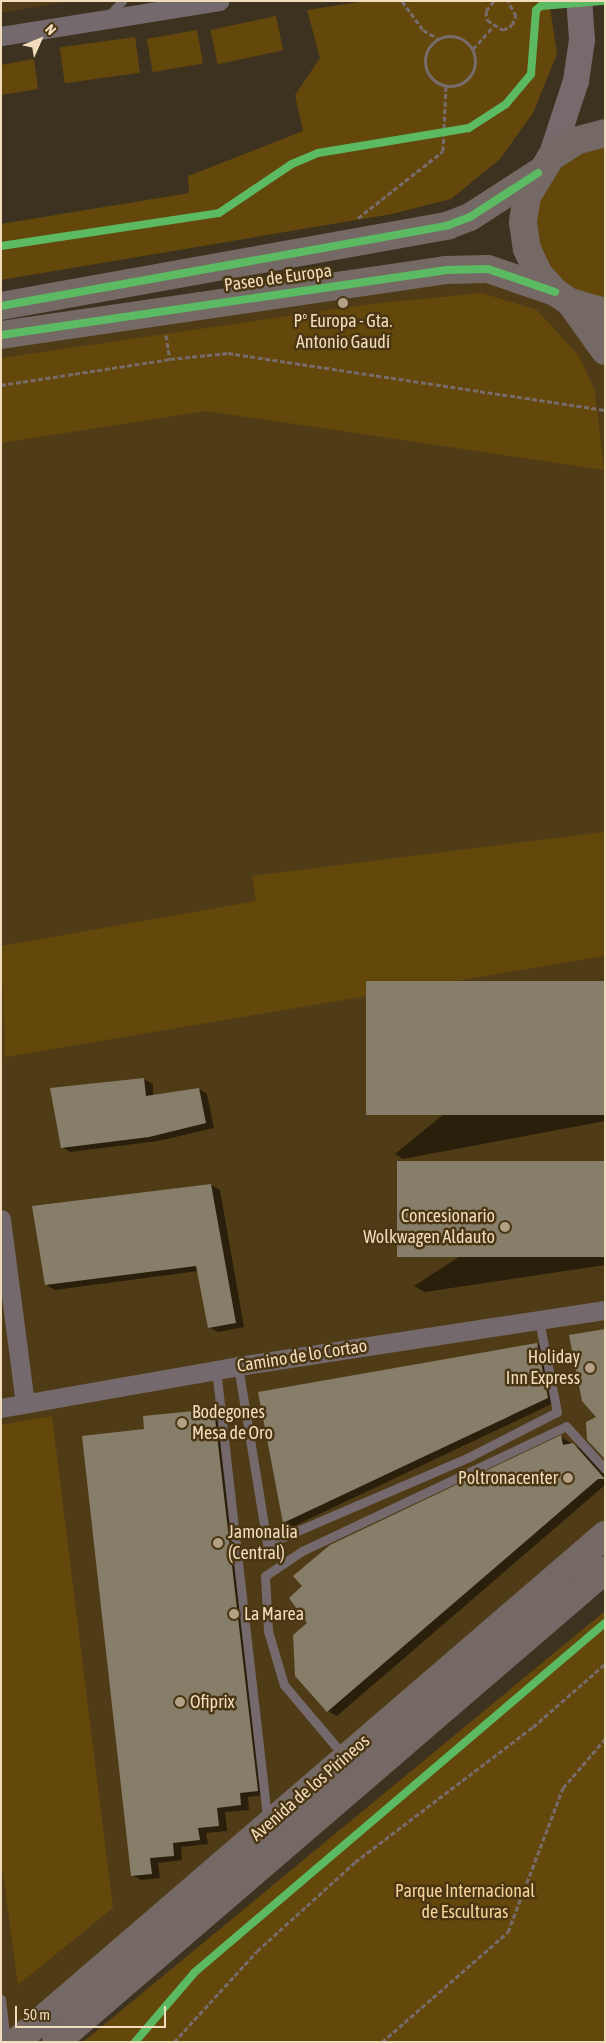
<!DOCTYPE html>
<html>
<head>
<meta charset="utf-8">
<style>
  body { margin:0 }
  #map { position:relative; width:606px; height:2043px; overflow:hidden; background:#3d3220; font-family:"Asap Condensed",sans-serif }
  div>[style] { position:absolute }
  .built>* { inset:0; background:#4f3b16 }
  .green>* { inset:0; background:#64470a; transform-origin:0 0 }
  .shadow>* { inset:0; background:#0007 }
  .building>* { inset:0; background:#867e69; transform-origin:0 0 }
  .path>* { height:3px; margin-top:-1.5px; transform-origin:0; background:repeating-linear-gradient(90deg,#776c6b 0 5px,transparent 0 7.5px) }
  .path>.ring { margin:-1.5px; padding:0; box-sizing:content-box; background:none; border:3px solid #776c6b; border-radius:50% }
  .lane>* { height:9px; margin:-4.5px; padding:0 4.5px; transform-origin:4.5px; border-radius:4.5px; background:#74696c }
  .street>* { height:19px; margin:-9.5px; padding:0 9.5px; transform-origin:9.5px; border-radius:9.5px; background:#74696c }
  .secondary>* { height:26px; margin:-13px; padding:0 13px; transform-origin:13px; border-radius:13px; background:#786a6c }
  .primary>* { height:28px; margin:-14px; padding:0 14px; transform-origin:14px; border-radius:14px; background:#746965 }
  .cycleway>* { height:8px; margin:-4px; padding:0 4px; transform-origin:4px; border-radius:4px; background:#5cba63 }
  .dots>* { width:14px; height:14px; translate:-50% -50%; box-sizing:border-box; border:2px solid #4a3613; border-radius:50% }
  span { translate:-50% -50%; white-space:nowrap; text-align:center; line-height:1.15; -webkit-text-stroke:5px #4a3613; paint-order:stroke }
  .street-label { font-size:18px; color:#f1ddbd }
  .poi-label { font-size:18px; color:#f1ddbd }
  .right { translate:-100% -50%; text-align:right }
  .left { translate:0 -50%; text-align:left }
  .park-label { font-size:18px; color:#f7d399 }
  .frame { position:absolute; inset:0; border:2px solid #f1ddbd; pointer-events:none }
  .north { position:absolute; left:15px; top:15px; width:50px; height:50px; -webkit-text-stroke:4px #4a3613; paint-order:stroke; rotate:46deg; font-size:14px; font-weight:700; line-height:20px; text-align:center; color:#f1ddbd }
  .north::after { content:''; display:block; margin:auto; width:18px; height:22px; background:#f1ddbd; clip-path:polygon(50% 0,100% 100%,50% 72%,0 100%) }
  .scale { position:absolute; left:15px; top:2006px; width:151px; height:22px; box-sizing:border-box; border:2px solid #f1ddbd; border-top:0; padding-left:6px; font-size:15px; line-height:18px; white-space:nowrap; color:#f1ddbd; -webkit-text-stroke:4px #4a3613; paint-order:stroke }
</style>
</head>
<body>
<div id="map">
  <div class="built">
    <div style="clip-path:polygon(1px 1px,73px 1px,1px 13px)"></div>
    <div style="clip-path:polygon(445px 270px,555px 292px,605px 351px,605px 1535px,16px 2042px,1px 2042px,1px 335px)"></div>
  </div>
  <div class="green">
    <div style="clip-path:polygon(366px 1px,549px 1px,557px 54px,533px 113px,500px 159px,451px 199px,392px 214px,1px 280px,1px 224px,189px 193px,188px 176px,303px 131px,295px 95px,320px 58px,307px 10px)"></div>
    <div style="left:276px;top:16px;width:35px;height:67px;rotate:78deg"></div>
    <div style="left:197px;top:30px;width:34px;height:51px;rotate:80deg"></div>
    <div style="left:135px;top:37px;width:36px;height:76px;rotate:82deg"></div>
    <div style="clip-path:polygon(34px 59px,38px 89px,1px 95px,1px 65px)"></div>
    <div style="clip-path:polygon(605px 146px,605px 299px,570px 287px,551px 269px,540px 246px,536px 221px,541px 196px,554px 174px,573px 157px)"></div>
    <div style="clip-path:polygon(482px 293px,537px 310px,579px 356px,595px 391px,604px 470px,206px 411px,1px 443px,1px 358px,371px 304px)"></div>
    <div style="clip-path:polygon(605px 832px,605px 956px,5px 1057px,1px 946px,256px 901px,252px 876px)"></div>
    <div style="clip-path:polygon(52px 1416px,113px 1908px,18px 1985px,1px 1859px,1px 1425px)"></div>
    <div style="clip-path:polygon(605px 1611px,605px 2042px,83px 2042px)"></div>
  </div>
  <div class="shadow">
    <div style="clip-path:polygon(605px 982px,605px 1121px,403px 1159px,395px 1154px)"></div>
    <div style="clip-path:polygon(144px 1079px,153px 1084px,153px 1096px,199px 1089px,207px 1094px,214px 1128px,158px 1141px,70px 1152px,62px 1147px)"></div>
    <div style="clip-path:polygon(605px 1162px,605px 1265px,425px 1292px,414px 1286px)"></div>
    <div style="clip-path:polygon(211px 1185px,220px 1190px,244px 1327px,218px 1332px,209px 1327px,198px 1271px,55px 1290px,46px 1285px)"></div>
    <div style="clip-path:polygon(537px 1344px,545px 1349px,556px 1402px,292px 1527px,284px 1522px)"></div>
    <div style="clip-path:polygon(214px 1410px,222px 1415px,266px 1795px,248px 1797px,249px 1810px,225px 1812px,227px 1831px,206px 1833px,208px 1844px,181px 1847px,182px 1860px,158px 1863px,160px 1878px,141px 1880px,132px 1875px,146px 1431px)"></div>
    <div style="clip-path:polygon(561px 1437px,581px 1449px,605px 1474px,605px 1485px,337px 1716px,328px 1711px)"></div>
  </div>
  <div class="building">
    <div style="left:605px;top:981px;width:134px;height:239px;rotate:90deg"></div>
    <div style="clip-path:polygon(144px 1078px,146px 1096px,199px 1088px,206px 1123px,149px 1137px,61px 1148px,50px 1088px)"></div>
    <div style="left:605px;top:1161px;width:96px;height:208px;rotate:90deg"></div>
    <div style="clip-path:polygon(211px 1184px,236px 1323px,208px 1328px,196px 1266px,45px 1285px,32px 1206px)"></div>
    <div style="clip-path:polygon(605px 1329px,605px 1459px,587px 1440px,586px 1422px,596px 1417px,582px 1401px,569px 1335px)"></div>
    <div style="clip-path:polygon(537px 1343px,548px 1398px,283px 1523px,258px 1392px)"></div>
    <div style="clip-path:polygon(214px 1409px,258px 1791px,240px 1793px,241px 1805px,217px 1808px,219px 1826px,198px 1828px,200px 1840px,173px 1843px,174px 1856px,150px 1858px,152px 1874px,131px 1876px,82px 1436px,144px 1429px,143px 1416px)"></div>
    <div style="clip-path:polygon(561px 1435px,563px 1445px,573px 1443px,605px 1479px,598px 1479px,327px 1712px,295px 1676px,293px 1635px,307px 1623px,289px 1598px,302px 1586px,293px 1576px,330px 1545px)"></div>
  </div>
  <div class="path">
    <div style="left:402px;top:1px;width:36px;rotate:54deg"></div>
    <div style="left:423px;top:30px;width:16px;rotate:30deg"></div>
    <div style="left:494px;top:1px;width:13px;rotate:129deg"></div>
    <div style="left:486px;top:11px;width:9px;rotate:84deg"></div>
    <div style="left:487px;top:20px;width:19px;rotate:32deg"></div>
    <div style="left:503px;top:30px;width:10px;rotate:-29deg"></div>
    <div style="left:512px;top:25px;width:10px;rotate:-66deg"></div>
    <div style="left:516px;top:16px;width:17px;rotate:-118deg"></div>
    <div class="ring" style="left:425px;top:36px;width:47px;height:47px"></div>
    <div style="left:473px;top:49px;width:30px;rotate:-48deg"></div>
    <div style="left:358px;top:218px;width:108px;rotate:-38.2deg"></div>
    <div style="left:443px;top:151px;width:65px;rotate:-87.4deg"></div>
    <div style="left:166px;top:335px;width:24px;rotate:81deg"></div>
    <div style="left:170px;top:359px;width:58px;rotate:-5.9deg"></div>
    <div style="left:228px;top:353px;width:381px;rotate:8.6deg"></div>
    <div style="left:1px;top:385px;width:171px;rotate:-8.7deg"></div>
    <div style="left:174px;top:2042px;width:123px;rotate:-47.6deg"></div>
    <div style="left:257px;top:1951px;width:132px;rotate:-42.2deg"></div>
    <div style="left:355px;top:1862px;width:223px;rotate:-37.2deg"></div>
    <div style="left:533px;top:1727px;width:96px;rotate:-41.2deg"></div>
    <div style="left:382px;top:2042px;width:167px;rotate:-41.1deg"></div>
    <div style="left:508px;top:1932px;width:154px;rotate:-69.1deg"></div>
    <div style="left:563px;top:1788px;width:65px;rotate:-49.4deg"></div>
  </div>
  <div class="lane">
    <div style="left:109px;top:15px;width:19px;rotate:-47deg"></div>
    <div style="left:238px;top:1366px;width:180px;rotate:80.7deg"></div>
    <div style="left:267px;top:1544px;width:218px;rotate:-23.3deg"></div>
    <div style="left:467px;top:1458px;width:101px;rotate:-27.1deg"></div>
    <div style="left:557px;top:1412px;width:94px;rotate:-101.1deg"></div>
    <div style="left:216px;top:1369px;width:453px;rotate:83.5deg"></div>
    <div style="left:344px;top:1756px;width:93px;rotate:-130.2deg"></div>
    <div style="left:284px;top:1685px;width:56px;rotate:-106.5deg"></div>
    <div style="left:268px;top:1631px;width:55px;rotate:-93.1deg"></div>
    <div style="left:265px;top:1576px;width:45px;rotate:-34deg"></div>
    <div style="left:302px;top:1551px;width:292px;rotate:-25.3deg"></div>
    <div style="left:566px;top:1426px;width:58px;rotate:47.8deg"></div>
    <div style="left:1px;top:1999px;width:43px;rotate:83.4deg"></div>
  </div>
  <div class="street">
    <div style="left:1px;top:36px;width:221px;rotate:-9.1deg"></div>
    <div style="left:1px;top:1219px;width:186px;rotate:82.6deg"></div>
    <div style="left:1px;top:1408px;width:241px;rotate:-10deg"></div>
    <div style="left:238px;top:1366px;width:371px;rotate:-8.7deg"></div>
  </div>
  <div class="secondary">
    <div style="left:551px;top:157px;width:80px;rotate:-71.8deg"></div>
    <div style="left:576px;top:81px;width:41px;rotate:-81.7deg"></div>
    <div style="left:582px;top:40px;width:39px;rotate:-94deg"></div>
  </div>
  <div class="primary">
    <div style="left:605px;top:133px;width:30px;rotate:165deg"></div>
    <div style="left:576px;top:141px;width:30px;rotate:147deg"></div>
    <div style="left:551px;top:157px;width:46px;rotate:121.6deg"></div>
    <div style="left:527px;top:196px;width:26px;rotate:99deg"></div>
    <div style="left:523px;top:222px;width:27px;rotate:82deg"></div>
    <div style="left:527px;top:249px;width:26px;rotate:65deg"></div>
    <div style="left:538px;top:273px;width:25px;rotate:48deg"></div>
    <div style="left:555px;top:292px;width:18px;rotate:34deg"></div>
    <div style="left:570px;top:302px;width:36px;rotate:16deg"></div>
    <div style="left:570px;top:302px;width:60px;rotate:54.5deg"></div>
    <div style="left:1px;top:306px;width:455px;rotate:-10.2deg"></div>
    <div style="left:449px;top:225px;width:22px;rotate:-21deg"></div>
    <div style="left:470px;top:217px;width:81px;rotate:-32.9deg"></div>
    <div style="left:1px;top:335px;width:449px;rotate:-8.3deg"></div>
    <div style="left:445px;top:270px;width:43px;rotate:-1.3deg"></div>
    <div style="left:488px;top:269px;width:71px;rotate:18.9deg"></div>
    <div style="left:16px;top:2042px;width:777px;rotate:-40.72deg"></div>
    <div style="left:56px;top:2042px;width:724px;rotate:-40.69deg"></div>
  </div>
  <div class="cycleway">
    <div style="left:1px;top:246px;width:220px;rotate:-8.6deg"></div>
    <div style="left:219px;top:213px;width:88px;rotate:-33.9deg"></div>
    <div style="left:292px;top:164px;width:28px;rotate:-23deg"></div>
    <div style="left:318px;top:153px;width:153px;rotate:-9.4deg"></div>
    <div style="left:469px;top:128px;width:44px;rotate:-33deg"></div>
    <div style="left:506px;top:104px;width:39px;rotate:-50deg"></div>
    <div style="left:531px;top:74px;width:64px;rotate:-85.5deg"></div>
    <div style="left:536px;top:10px;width:6px;rotate:-39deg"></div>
    <div style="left:541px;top:6px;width:61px;rotate:-4.7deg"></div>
    <div style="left:1px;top:306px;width:455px;rotate:-10.2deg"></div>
    <div style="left:449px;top:225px;width:22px;rotate:-21deg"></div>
    <div style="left:470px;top:217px;width:81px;rotate:-32.9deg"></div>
    <div style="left:1px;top:335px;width:449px;rotate:-8.3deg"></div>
    <div style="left:445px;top:270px;width:43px;rotate:-1.3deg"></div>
    <div style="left:488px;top:269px;width:71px;rotate:18.9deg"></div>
    <div style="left:135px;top:2042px;width:92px;rotate:-49.4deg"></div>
    <div style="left:195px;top:1972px;width:538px;rotate:-40.41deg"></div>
  </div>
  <div class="dots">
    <div style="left:343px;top:303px;background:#b2a186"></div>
    <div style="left:505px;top:1227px;background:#b2a186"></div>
    <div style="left:590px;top:1368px;background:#b2a186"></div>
    <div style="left:182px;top:1423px;background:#b2a186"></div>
    <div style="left:568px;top:1478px;background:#b2a186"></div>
    <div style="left:218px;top:1543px;background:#b2a186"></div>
    <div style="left:234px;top:1614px;background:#b2a186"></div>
    <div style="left:180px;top:1702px;background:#b2a186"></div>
  </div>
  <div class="street-label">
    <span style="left:278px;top:278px;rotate:-8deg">Paseo de Europa</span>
    <span style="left:302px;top:1356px;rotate:-9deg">Camino de lo Cortao</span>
    <span style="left:310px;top:1788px;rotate:-41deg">Avenida de los Pirineos</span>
  </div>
  <div class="poi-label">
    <span style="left:343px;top:332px">Pº Europa - Gta.<br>Antonio Gaudí</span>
    <span class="right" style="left:495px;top:1227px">Concesionario<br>Wolkwagen Aldauto</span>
    <span class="right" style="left:580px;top:1368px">Holiday<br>Inn Express</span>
    <span class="left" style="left:192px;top:1423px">Bodegones<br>Mesa de Oro</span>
    <span class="right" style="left:558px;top:1478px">Poltronacenter</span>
    <span class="left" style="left:228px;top:1543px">Jamonalia<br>(Central)</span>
    <span class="left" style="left:244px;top:1614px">La Marea</span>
    <span class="left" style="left:190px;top:1702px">Ofiprix</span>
  </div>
  <div class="park-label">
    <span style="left:465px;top:1902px">Parque Internacional<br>de Esculturas</span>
  </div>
  <div class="frame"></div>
  <div class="north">N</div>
  <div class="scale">50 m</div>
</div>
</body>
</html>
